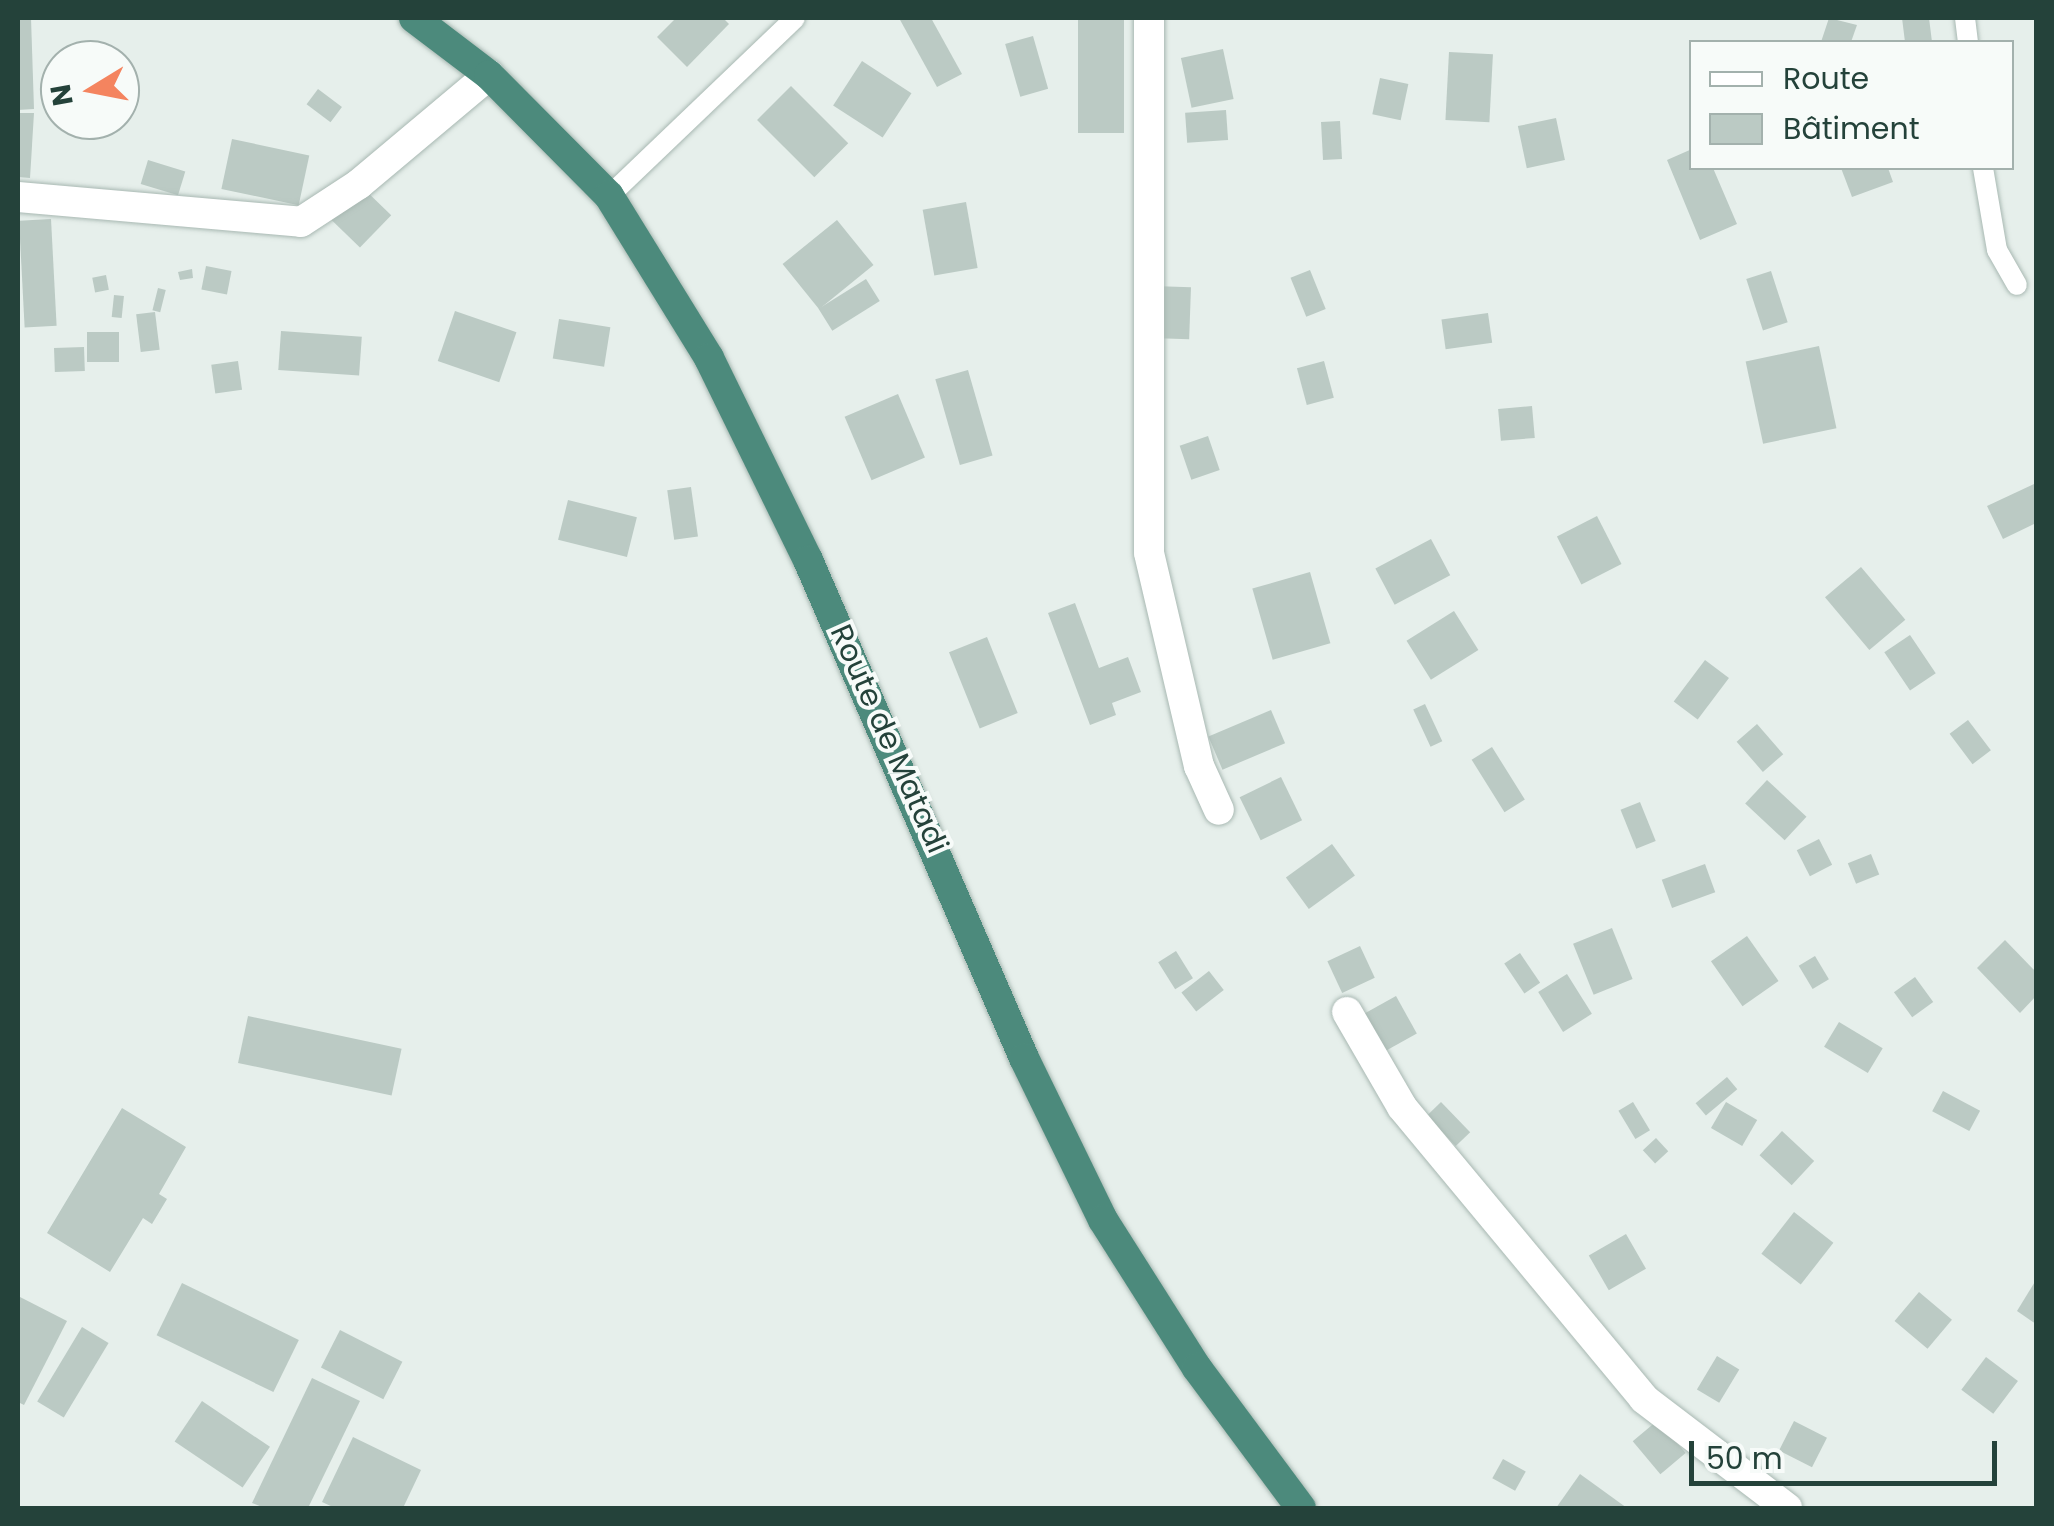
<!DOCTYPE html>
<html>
<head>
<meta charset="utf-8">
<style>
  body { margin:0 }
  #map { position:relative; width:2054px; height:1526px; overflow:hidden; background:#e6efeb; font-family:Poppins,sans-serif }
  div>[style] { position:absolute }
  .building>* { inset:0; background:#bbcac4; transform-origin:0 0 }
  .roads { filter:drop-shadow(0 0 2px #a8b8b2) drop-shadow(0 0 2px #a8b8b2) }
  .service>* { height:20px; margin:-10px; padding:0 10px; transform-origin:10px; border-radius:10px; background:#fff }
  .minor>* { height:30px; margin:-15px; padding:0 15px; transform-origin:15px; border-radius:15px; background:#fff }
  .trunk>* { height:30px; margin:-15px; padding:0 15px; transform-origin:15px; border-radius:15px; background:#4c8a7c }
  span { translate:-50% -50%; white-space:nowrap; text-align:center; line-height:1.15; -webkit-text-stroke:8px #f7fbf9; paint-order:stroke }
  .street-label { font-size:30px; color:#24423a }
  .frame { position:absolute; inset:0; border:20px solid #24423a; pointer-events:none }
  .legend { position:absolute; left:1689px; top:40px; width:325px; height:130px; box-sizing:border-box; background:#f7fbf9; border:2px solid #a3b1ad; margin:0; padding:12px 18px; list-style:none; font-size:30px; color:#24423a }
  .legend li { display:flex; align-items:center; gap:20px; height:50px }
  .legend b { width:50px; border:2px solid #a3b1ad }
  .north { position:absolute; left:40px; top:40px; width:100px; height:100px; box-sizing:border-box; background:#f7fbf9; border:2px solid #a3b1ad; border-radius:50%; rotate:260deg; font-size:28px; font-weight:700; line-height:40px; text-align:center; color:#24423a }
  .north::after { content:''; display:block; margin:auto; width:35px; height:45px; background:#f4845f; clip-path:polygon(50% 0,100% 100%,50% 72%,0 100%) }
  .scale { position:absolute; left:1689px; top:1441px; width:308px; height:45px; box-sizing:border-box; border:5px solid #24423a; border-top:0; padding-left:12px; font-size:30px; line-height:35px; white-space:nowrap; color:#24423a; -webkit-text-stroke:8px #f7fbf9; paint-order:stroke }
</style>
</head>
<body>
<div id="map">
  <div class="building">
    <div style="clip-path:polygon(18px 18px,31px 18px,34px 109px,18px 110px)"></div>
    <div style="clip-path:polygon(676px 18px,723px 18px,729px 24px,687px 67px,657px 37px)"></div>
    <div style="clip-path:polygon(899px 18px,931px 18px,962px 74px,937px 87px)"></div>
    <div style="left:1078px;top:18px;width:46px;height:115px"></div>
    <div style="clip-path:polygon(1829px 18px,1857px 25px,1851px 42px,1821px 42px)"></div>
    <div style="clip-path:polygon(1902px 18px,1929px 18px,1932px 42px,1905px 42px)"></div>
    <div style="left:1033px;top:36px;width:55px;height:29px;rotate:74deg"></div>
    <div style="left:1223px;top:49px;width:51px;height:43px;rotate:78deg"></div>
    <div style="left:1449px;top:52px;width:44px;height:68px;rotate:3deg"></div>
    <div style="left:862px;top:61px;width:59px;height:53px;rotate:33deg"></div>
    <div style="left:1380px;top:78px;width:29px;height:37px;rotate:12deg"></div>
    <div style="left:791px;top:86px;width:81px;height:48px;rotate:45deg"></div>
    <div style="left:318px;top:89px;width:30px;height:19px;rotate:37deg"></div>
    <div style="left:1226px;top:110px;width:30px;height:41px;rotate:86deg"></div>
    <div style="clip-path:polygon(18px 113px,34px 113px,30px 178px,18px 177px)"></div>
    <div style="left:1556px;top:118px;width:43px;height:39px;rotate:78deg"></div>
    <div style="left:1340px;top:121px;width:38px;height:19px;rotate:87deg"></div>
    <div style="left:232px;top:139px;width:79px;height:51px;rotate:12deg"></div>
    <div style="clip-path:polygon(1692px 149px,1692px 168px,1713px 168px,1737px 224px,1700px 240px,1667px 160px)"></div>
    <div style="left:148px;top:160px;width:39px;height:25px;rotate:17deg"></div>
    <div style="clip-path:polygon(1841px 168px,1888px 168px,1893px 182px,1852px 197px)"></div>
    <div style="left:361px;top:186px;width:42px;height:45px;rotate:44deg"></div>
    <div style="left:966px;top:202px;width:67px;height:44px;rotate:80deg"></div>
    <div style="left:51px;top:219px;width:107px;height:32px;rotate:87deg"></div>
    <div style="left:837px;top:220px;width:58px;height:70px;rotate:51deg"></div>
    <div style="left:206px;top:266px;width:26px;height:24px;rotate:11deg"></div>
    <div style="clip-path:polygon(192px 269px,193px 278px,180px 280px,178px 272px)"></div>
    <div style="left:1310px;top:270px;width:42px;height:21px;rotate:68deg"></div>
    <div style="left:1771px;top:271px;width:54px;height:26px;rotate:72deg"></div>
    <div style="left:106px;top:275px;width:15px;height:14px;rotate:79deg"></div>
    <div style="left:866px;top:279px;width:26px;height:56px;rotate:58deg"></div>
    <div style="left:1153px;top:286px;width:38px;height:52px;rotate:2deg"></div>
    <div style="left:158px;top:288px;width:8px;height:23px;rotate:14deg"></div>
    <div style="left:114px;top:295px;width:10px;height:22px;rotate:6deg"></div>
    <div style="left:455px;top:311px;width:65px;height:53px;rotate:19deg"></div>
    <div style="left:155px;top:312px;width:38px;height:19px;rotate:83deg"></div>
    <div style="left:1488px;top:313px;width:30px;height:47px;rotate:82deg"></div>
    <div style="left:559px;top:319px;width:52px;height:40px;rotate:9deg"></div>
    <div style="left:281px;top:331px;width:81px;height:39px;rotate:4deg"></div>
    <div style="left:87px;top:332px;width:32px;height:30px"></div>
    <div style="left:1819px;top:346px;width:84px;height:75px;rotate:78deg"></div>
    <div style="left:84px;top:347px;width:24px;height:30px;rotate:88deg"></div>
    <div style="left:238px;top:361px;width:29px;height:27px;rotate:82deg"></div>
    <div style="left:1324px;top:361px;width:38px;height:28px;rotate:75deg"></div>
    <div style="left:968px;top:370px;width:89px;height:34px;rotate:74deg"></div>
    <div style="left:898px;top:394px;width:69px;height:58px;rotate:67deg"></div>
    <div style="left:1532px;top:406px;width:32px;height:34px;rotate:85deg"></div>
    <div style="left:1208px;top:436px;width:36px;height:30px;rotate:71deg"></div>
    <div style="clip-path:polygon(2036px 483px,2036px 523px,2003px 539px,1987px 506px)"></div>
    <div style="left:691px;top:487px;width:50px;height:24px;rotate:82deg"></div>
    <div style="left:568px;top:500px;width:71px;height:41px;rotate:14deg"></div>
    <div style="left:1597px;top:516px;width:54px;height:45px;rotate:63deg"></div>
    <div style="left:1431px;top:539px;width:41px;height:63px;rotate:62deg"></div>
    <div style="left:1861px;top:567px;width:69px;height:47px;rotate:50deg"></div>
    <div style="left:1310px;top:572px;width:74px;height:60px;rotate:74deg"></div>
    <div style="clip-path:polygon(1075px 603px,1099px 668px,1128px 657px,1141px 692px,1112px 703px,1116px 715px,1090px 725px,1048px 613px)"></div>
    <div style="left:1454px;top:611px;width:46px;height:56px;rotate:58deg"></div>
    <div style="left:1910px;top:635px;width:46px;height:31px;rotate:56deg"></div>
    <div style="left:987px;top:637px;width:82px;height:41px;rotate:68deg"></div>
    <div style="left:1705px;top:660px;width:30px;height:52px;rotate:37deg"></div>
    <div style="left:1425px;top:704px;width:41px;height:13px;rotate:65deg"></div>
    <div style="left:1271px;top:710px;width:36px;height:68px;rotate:67deg"></div>
    <div style="left:1968px;top:720px;width:38px;height:23px;rotate:53deg"></div>
    <div style="left:1757px;top:724px;width:40px;height:27px;rotate:49deg"></div>
    <div style="left:1492px;top:747px;width:62px;height:24px;rotate:58deg"></div>
    <div style="left:1281px;top:777px;width:48px;height:46px;rotate:64deg"></div>
    <div style="left:1767px;top:780px;width:54px;height:32px;rotate:43deg"></div>
    <div style="left:1640px;top:802px;width:42px;height:21px;rotate:68deg"></div>
    <div style="left:1819px;top:839px;width:29px;height:25px;rotate:63deg"></div>
    <div style="left:1332px;top:844px;width:39px;height:57px;rotate:54deg"></div>
    <div style="left:1871px;top:854px;width:22px;height:25px;rotate:68deg"></div>
    <div style="left:1705px;top:864px;width:30px;height:46px;rotate:70deg"></div>
    <div style="left:1612px;top:928px;width:55px;height:42px;rotate:68deg"></div>
    <div style="left:1747px;top:936px;width:55px;height:44px;rotate:55deg"></div>
    <div style="clip-path:polygon(2005px 940px,2036px 972px,2036px 996px,2020px 1013px,1977px 968px)"></div>
    <div style="left:1360px;top:946px;width:35px;height:36px;rotate:65deg"></div>
    <div style="left:1176px;top:951px;width:32px;height:21px;rotate:58deg"></div>
    <div style="left:1520px;top:953px;width:36px;height:19px;rotate:56deg"></div>
    <div style="left:1815px;top:956px;width:27px;height:19px;rotate:59deg"></div>
    <div style="left:1209px;top:971px;width:24px;height:35px;rotate:52deg"></div>
    <div style="left:1567px;top:974px;width:47px;height:34px;rotate:58deg"></div>
    <div style="left:1915px;top:977px;width:31px;height:26px;rotate:54deg"></div>
    <div style="left:1396px;top:996px;width:43px;height:38px;rotate:61deg"></div>
    <div style="left:248px;top:1016px;width:157px;height:48px;rotate:12deg"></div>
    <div style="left:1839px;top:1022px;width:51px;height:29px;rotate:31deg"></div>
    <div style="left:1727px;top:1077px;width:16px;height:41px;rotate:50deg"></div>
    <div style="left:1943px;top:1091px;width:42px;height:23px;rotate:28deg"></div>
    <div style="left:1441px;top:1102px;width:42px;height:20px;rotate:46deg"></div>
    <div style="left:1633px;top:1102px;width:33px;height:17px;rotate:59deg"></div>
    <div style="left:1726px;top:1102px;width:36px;height:30px;rotate:30deg"></div>
    <div style="clip-path:polygon(122px 1108px,186px 1147px,159px 1194px,167px 1199px,152px 1224px,143px 1218px,110px 1272px,47px 1233px)"></div>
    <div style="left:1782px;top:1131px;width:44px;height:33px;rotate:43deg"></div>
    <div style="left:1656px;top:1138px;width:18px;height:18px;rotate:47deg"></div>
    <div style="left:1794px;top:1212px;width:50px;height:53px;rotate:38deg"></div>
    <div style="left:1626px;top:1234px;width:40px;height:43px;rotate:60deg"></div>
    <div style="clip-path:polygon(2036px 1280px,2036px 1324px,2017px 1311px)"></div>
    <div style="left:182px;top:1283px;width:130px;height:58px;rotate:26deg"></div>
    <div style="left:1919px;top:1292px;width:43px;height:38px;rotate:40deg"></div>
    <div style="clip-path:polygon(20px 1297px,67px 1321px,24px 1405px,18px 1402px)"></div>
    <div style="left:82px;top:1327px;width:31px;height:87px;rotate:31deg"></div>
    <div style="left:340px;top:1330px;width:70px;height:42px;rotate:27deg"></div>
    <div style="left:1717px;top:1356px;width:26px;height:39px;rotate:31deg"></div>
    <div style="left:1986px;top:1357px;width:40px;height:41px;rotate:37deg"></div>
    <div style="clip-path:polygon(312px 1378px,360px 1401px,308px 1508px,265px 1508px,252px 1503px)"></div>
    <div style="left:202px;top:1401px;width:82px;height:49px;rotate:34deg"></div>
    <div style="left:1658px;top:1420px;width:43px;height:33px;rotate:50deg"></div>
    <div style="left:1794px;top:1421px;width:37px;height:33px;rotate:27deg"></div>
    <div style="clip-path:polygon(353px 1437px,421px 1470px,403px 1508px,335px 1508px,322px 1502px)"></div>
    <div style="left:1503px;top:1459px;width:26px;height:22px;rotate:29deg"></div>
    <div style="clip-path:polygon(1580px 1474px,1627px 1508px,1556px 1508px)"></div>
  </div>
  <div class="roads">
    <div class="service">
      <div style="left:1965px;top:18px;width:24px;rotate:83deg"></div>
      <div style="left:1983px;top:168px;width:83px;rotate:80.3deg"></div>
      <div style="left:1997px;top:250px;width:40px;rotate:60.3deg"></div>
      <div style="left:609px;top:196px;width:257px;rotate:-43.7deg"></div>
    </div>
    <div class="minor">
      <div style="left:1149px;top:18px;width:535px;rotate:90deg"></div>
      <div style="left:1149px;top:553px;width:219px;rotate:76.8deg"></div>
      <div style="left:1199px;top:766px;width:48px;rotate:65.6deg"></div>
      <div style="left:18px;top:197px;width:284px;rotate:5deg"></div>
      <div style="left:301px;top:222px;width:69px;rotate:-33.2deg"></div>
      <div style="left:359px;top:184px;width:170px;rotate:-40deg"></div>
      <div style="left:1347px;top:1012px;width:110px;rotate:59.9deg"></div>
      <div style="left:1402px;top:1107px;width:379px;rotate:50.3deg"></div>
      <div style="left:1644px;top:1399px;width:180px;rotate:37.3deg"></div>
    </div>
    <div class="trunk">
      <div style="left:414px;top:18px;width:94px;rotate:37.2deg"></div>
      <div style="left:489px;top:75px;width:170px;rotate:45.2deg"></div>
      <div style="left:609px;top:196px;width:190px;rotate:58.3deg"></div>
      <div style="left:709px;top:358px;width:225px;rotate:63.9deg"></div>
      <div style="left:808px;top:560px;width:543px;rotate:66.55deg"></div>
      <div style="left:1024px;top:1058px;width:180px;rotate:64deg"></div>
      <div style="left:1103px;top:1220px;width:175px;rotate:57.6deg"></div>
      <div style="left:1197px;top:1368px;width:174px;rotate:53.4deg"></div>
    </div>
  </div>
  <div class="street-label">
    <span style="left:889px;top:739px;rotate:66deg">Route de Matadi</span>
  </div>
  <div class="frame"></div>
  <ul class="legend">
  <li><b style="height:12px;background:#fff"></b>Route</li>
  <li><b style="height:28px;background:#bbcac4"></b>Bâtiment</li>
  </ul>
  <div class="north">N</div>
  <div class="scale">50 m</div>
</div>
</body>
</html>
